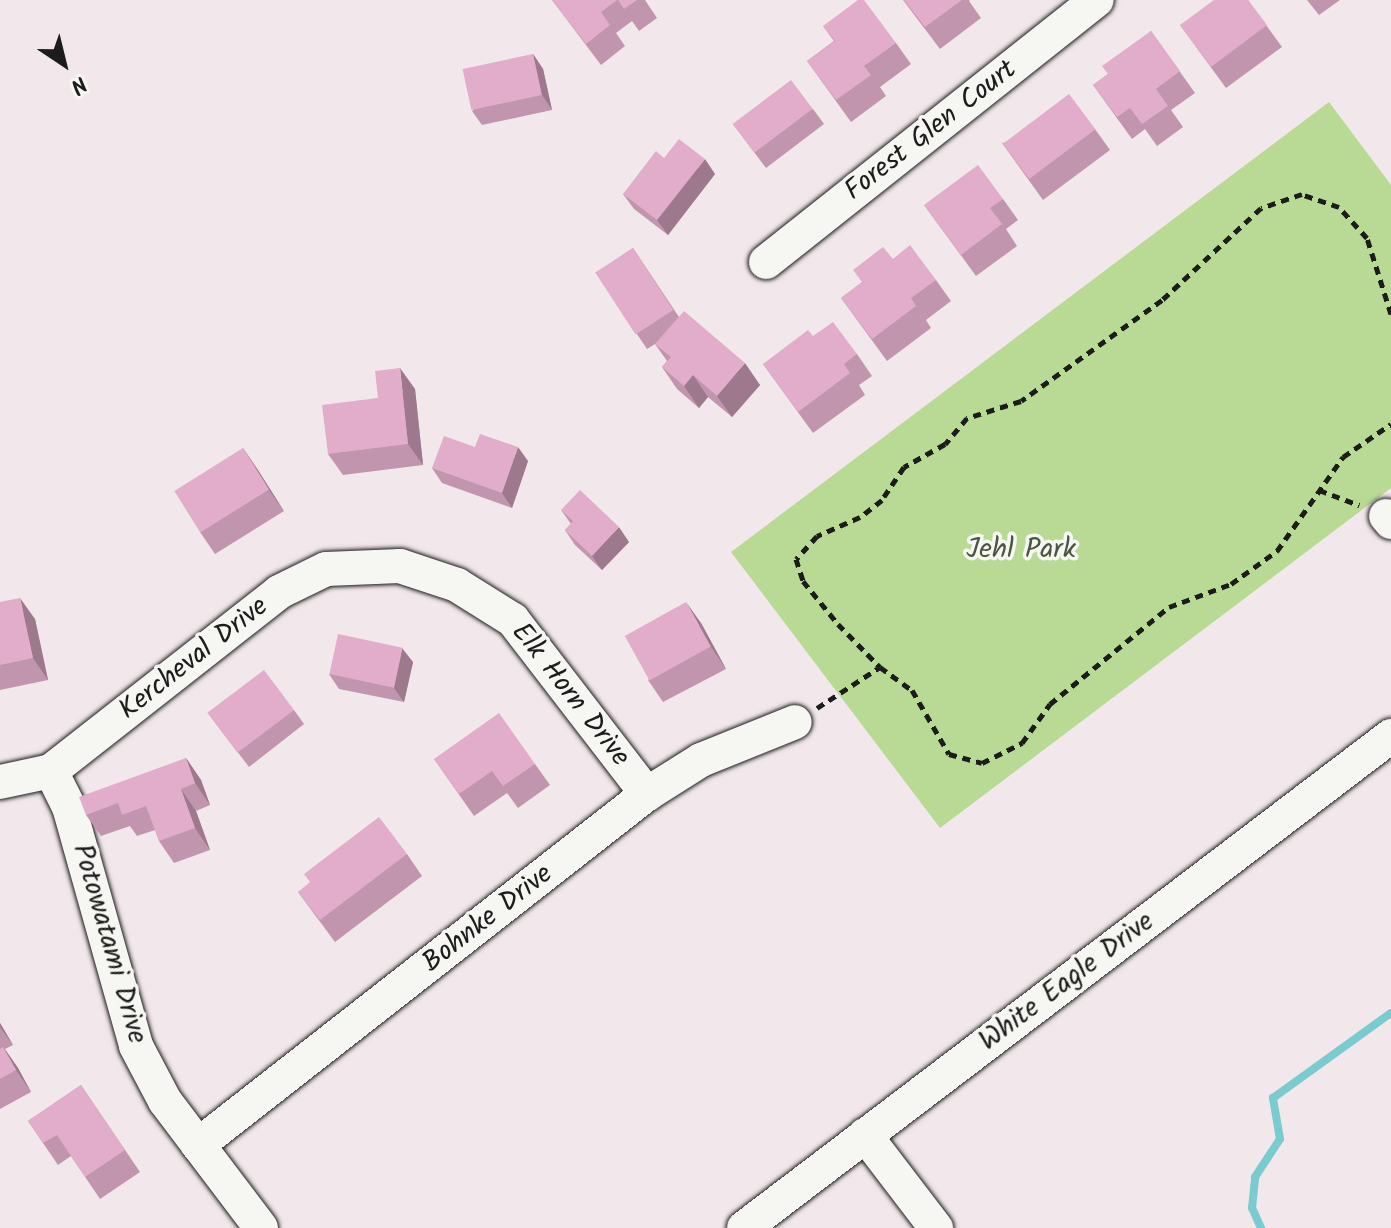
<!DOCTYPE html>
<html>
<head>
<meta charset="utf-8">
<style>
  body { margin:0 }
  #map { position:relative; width:1391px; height:1228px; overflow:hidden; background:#f2e7ea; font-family:Kalam,sans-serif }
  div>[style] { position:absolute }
  .green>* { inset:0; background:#b8da94 }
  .stream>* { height:8px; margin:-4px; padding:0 4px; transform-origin:4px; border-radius:4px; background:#7acbd0 }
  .path>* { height:5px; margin-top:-2.5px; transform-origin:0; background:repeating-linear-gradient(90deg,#1c1c1c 0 8px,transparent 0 14px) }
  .roads { filter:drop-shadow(0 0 2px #1c1c1c) drop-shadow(0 0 2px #1c1c1c) }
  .street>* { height:34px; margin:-17px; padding:0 17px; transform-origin:17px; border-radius:17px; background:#f6f6f2 }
  .wall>* { inset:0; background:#c295ae }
  .shaded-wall>* { inset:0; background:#9e798d }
  .building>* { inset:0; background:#e1adca; transform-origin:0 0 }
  span { translate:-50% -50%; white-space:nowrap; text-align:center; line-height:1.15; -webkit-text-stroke:7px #f6f6f2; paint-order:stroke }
  .street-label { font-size:28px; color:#1c1c1c }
  .park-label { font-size:28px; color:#4b5540 }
  .north { position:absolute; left:24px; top:24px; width:80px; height:80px; -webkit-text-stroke:6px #f6f6f2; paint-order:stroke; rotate:145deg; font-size:22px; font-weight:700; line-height:32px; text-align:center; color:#1c1c1c }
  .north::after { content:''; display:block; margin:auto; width:28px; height:36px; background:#1c1c1c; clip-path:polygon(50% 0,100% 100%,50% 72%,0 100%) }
</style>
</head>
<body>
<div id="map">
  <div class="green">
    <div style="clip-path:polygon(1329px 102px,1391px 185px,1391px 488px,940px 828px,731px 552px)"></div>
  </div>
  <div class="stream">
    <div style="left:1261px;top:1228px;width:22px;rotate:-114deg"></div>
    <div style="left:1252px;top:1208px;width:31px;rotate:-84deg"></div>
    <div style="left:1255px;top:1177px;width:45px;rotate:-56.7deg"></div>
    <div style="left:1280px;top:1139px;width:42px;rotate:-99.7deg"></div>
    <div style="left:1273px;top:1098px;width:145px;rotate:-35.8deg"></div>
  </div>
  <div class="path">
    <div style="left:1391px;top:314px;width:80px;rotate:-107.5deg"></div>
    <div style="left:1367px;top:238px;width:42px;rotate:-132.1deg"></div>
    <div style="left:1339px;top:207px;width:39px;rotate:-161deg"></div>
    <div style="left:1302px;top:194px;width:43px;rotate:161.1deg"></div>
    <div style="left:1261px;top:208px;width:135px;rotate:137.1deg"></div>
    <div style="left:1162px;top:300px;width:173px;rotate:144.4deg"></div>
    <div style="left:1021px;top:401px;width:57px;rotate:162.5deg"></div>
    <div style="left:967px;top:418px;width:34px;rotate:130deg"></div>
    <div style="left:945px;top:444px;width:47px;rotate:150.7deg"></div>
    <div style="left:904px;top:467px;width:40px;rotate:124deg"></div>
    <div style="left:882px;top:500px;width:28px;rotate:142deg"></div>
    <div style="left:860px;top:517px;width:47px;rotate:156.2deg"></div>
    <div style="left:817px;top:536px;width:31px;rotate:132deg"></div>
    <div style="left:796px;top:559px;width:23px;rotate:72deg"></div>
    <div style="left:803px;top:581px;width:55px;rotate:50.9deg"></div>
    <div style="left:838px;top:624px;width:60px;rotate:45.7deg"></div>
    <div style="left:880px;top:667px;width:39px;rotate:36deg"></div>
    <div style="left:912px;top:690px;width:74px;rotate:60deg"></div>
    <div style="left:949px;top:754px;width:34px;rotate:15deg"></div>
    <div style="left:982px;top:763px;width:45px;rotate:-26.6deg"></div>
    <div style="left:1022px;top:743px;width:48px;rotate:-54.3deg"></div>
    <div style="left:1050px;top:704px;width:154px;rotate:-39.2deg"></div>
    <div style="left:1169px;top:607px;width:66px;rotate:-20.4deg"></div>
    <div style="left:1231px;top:584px;width:57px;rotate:-35.7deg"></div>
    <div style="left:1277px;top:551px;width:115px;rotate:-54.9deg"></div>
    <div style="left:1343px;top:457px;width:58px;rotate:-34.5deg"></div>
    <div style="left:1319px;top:490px;width:43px;rotate:20.6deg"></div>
    <div style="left:817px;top:708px;width:75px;rotate:-33.1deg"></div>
  </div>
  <div class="roads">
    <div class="street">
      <div style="left:766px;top:262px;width:422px;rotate:-38.4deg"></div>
      <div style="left:1386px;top:516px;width:8px;rotate:50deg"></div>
      <div style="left:51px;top:771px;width:40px;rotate:63.4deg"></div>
      <div style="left:69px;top:807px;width:248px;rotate:74.3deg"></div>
      <div style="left:136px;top:1046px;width:62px;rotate:62.2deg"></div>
      <div style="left:165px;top:1101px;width:159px;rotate:52.9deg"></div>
      <div style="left:0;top:782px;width:52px;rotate:-12.2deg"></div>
      <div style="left:51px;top:771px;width:290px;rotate:-38.1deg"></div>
      <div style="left:279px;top:592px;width:52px;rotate:-26.1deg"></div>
      <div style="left:326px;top:569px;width:74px;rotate:-2.3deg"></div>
      <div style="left:400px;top:566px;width:60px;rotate:18.4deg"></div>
      <div style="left:457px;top:585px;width:66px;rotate:32deg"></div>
      <div style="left:513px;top:620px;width:220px;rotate:52.4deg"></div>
      <div style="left:865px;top:1135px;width:117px;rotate:52.6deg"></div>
      <div style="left:198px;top:1145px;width:570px;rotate:-38.02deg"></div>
      <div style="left:647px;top:794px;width:64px;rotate:-32.2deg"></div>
      <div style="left:701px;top:760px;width:101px;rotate:-22deg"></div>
      <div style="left:744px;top:1228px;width:813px;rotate:-37.25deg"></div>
    </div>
  </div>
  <div class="wall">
    <div style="clip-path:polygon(552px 0,645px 0,657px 18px,639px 31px,632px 21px,616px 33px,625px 46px,601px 65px)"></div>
    <div style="clip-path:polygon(903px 0,970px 0,969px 1px,981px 18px,940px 49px)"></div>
    <div style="clip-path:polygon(1248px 0,1282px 47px,1226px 88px,1180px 25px)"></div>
    <div style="clip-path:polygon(1307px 0,1340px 0,1319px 15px)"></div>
    <div style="clip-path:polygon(823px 26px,896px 43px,911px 64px,880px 87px,886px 96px,851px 122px,807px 61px,834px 41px)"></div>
    <div style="clip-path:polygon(1151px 31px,1195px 93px,1171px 110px,1183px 127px,1157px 146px,1145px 129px,1132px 139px,1093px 85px,1108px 74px)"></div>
    <div style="clip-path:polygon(533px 54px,543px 69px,552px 110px,482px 125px,472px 111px)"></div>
    <div style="clip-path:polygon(813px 109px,824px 124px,766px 168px,733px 124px)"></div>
    <div style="clip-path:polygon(1095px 129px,1110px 150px,1043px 200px,1002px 143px)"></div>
    <div style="clip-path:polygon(664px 158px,715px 174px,668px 235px,634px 209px,623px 194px)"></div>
    <div style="clip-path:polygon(1003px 199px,1018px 220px,1006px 229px,1017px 246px,976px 276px,924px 205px)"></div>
    <div style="clip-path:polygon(633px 248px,679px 317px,760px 385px,732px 417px,708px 397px,699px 408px,677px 389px,662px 367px,667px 361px,655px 344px,647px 349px,596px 273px)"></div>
    <div style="clip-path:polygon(893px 259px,936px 280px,951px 301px,926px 320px,931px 328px,887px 361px,841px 298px)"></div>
    <div style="clip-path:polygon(813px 336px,857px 354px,872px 376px,859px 385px,865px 395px,813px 433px,763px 364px)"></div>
    <div style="clip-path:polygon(415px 389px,423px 465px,343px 475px,328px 454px,378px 398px)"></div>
    <div style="clip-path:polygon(475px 447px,528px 461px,512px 508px,442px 483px,432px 468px)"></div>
    <div style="clip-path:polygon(243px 448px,284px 511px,215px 554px,200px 532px)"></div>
    <div style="clip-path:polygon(561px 510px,629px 542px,602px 570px,575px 545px,565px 530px,571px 524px)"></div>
    <div style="clip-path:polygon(0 602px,35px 619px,48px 680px,0 690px)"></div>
    <div style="clip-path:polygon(701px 623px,726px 669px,663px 702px,648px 680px)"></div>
    <div style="clip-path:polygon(413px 662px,404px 702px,339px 689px,329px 674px)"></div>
    <div style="clip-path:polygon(294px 710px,304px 724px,249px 767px,208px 713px)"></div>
    <div style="clip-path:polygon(186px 758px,201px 780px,210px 805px,196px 811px,210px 850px,174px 863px,159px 841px,155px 830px,137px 836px,130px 826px,101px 836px,86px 815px)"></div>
    <div style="clip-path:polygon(434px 759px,535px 764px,550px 785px,518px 808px,507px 793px,474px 816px)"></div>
    <div style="clip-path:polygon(407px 854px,422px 876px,335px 942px,298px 892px)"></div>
    <div style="clip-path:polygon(0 1023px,13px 1045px,5px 1049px,18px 1068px,31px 1092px,0 1109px)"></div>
    <div style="clip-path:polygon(81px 1085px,140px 1172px,100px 1199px,71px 1156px,58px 1165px,28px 1121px)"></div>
  </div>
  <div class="shaded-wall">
    <div style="clip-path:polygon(533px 54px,543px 69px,552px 110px,542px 95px)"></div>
    <div style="clip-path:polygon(705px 159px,715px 174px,668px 235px,657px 220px)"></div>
    <div style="clip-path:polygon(745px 363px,760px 385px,732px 417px,717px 396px)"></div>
    <div style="clip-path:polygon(400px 368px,415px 389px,423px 465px,408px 444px)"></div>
    <div style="clip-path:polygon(693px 375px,708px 397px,699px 408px,684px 386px)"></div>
    <div style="clip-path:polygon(518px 447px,528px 461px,512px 508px,502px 493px)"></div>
    <div style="clip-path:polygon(243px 448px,258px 470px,284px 511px,269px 490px)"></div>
    <div style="clip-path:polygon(619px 527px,629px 542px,602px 570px,592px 556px)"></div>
    <div style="clip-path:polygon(20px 598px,35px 619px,48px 680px,33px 658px)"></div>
    <div style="clip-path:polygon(686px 602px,701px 623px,726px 669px,711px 647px)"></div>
    <div style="clip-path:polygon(402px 648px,413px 662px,404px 702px,394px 688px)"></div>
    <div style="clip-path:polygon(186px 758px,201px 780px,210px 805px,195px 783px)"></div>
    <div style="clip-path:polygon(181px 789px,196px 811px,210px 850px,195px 828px)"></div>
    <div style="clip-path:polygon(0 1023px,13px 1045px,0 1027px)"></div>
    <div style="clip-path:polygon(3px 1047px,18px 1068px,31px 1092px,16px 1070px)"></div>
  </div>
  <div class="building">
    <div style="clip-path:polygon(552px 0,617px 0,601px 12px,610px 25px,586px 44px)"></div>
    <div style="clip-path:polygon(618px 0,637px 0,624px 9px)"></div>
    <div style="clip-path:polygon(858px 0,864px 0,896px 43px,864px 66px,871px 75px,836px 100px,807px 61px,835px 41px,823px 26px)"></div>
    <div style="clip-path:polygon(904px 0,962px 0,925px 27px)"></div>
    <div style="clip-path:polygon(1214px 0,1248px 0,1267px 25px,1211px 67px,1180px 25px)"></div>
    <div style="clip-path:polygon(1151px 31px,1180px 71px,1156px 89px,1168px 106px,1142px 124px,1130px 108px,1117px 117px,1093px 85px,1108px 74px,1102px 66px)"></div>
    <div style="left:533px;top:54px;width:42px;height:72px;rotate:78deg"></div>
    <div style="left:791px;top:80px;width:36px;height:73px;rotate:53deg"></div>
    <div style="left:1069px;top:94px;width:44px;height:83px;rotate:53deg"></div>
    <div style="clip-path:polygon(679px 139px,705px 159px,657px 220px,623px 194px,656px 151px,664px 158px)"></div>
    <div style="clip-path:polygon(978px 165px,1003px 199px,990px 208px,1002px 224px,961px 255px,924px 205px)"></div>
    <div style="clip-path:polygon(910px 245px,936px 280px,911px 298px,916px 306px,872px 339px,841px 298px,862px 282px,853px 270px,883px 247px,893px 259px)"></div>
    <div style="left:633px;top:248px;width:74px;height:45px;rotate:57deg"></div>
    <div style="clip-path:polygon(684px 311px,745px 363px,717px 396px,693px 375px,684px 386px,662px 367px,671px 357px,655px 344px)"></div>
    <div style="clip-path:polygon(833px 322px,857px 354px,844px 364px,850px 373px,798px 412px,763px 364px,808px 330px,813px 336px)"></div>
    <div style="clip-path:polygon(400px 368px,408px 444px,328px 454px,322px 405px,378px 398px,375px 371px)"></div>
    <div style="clip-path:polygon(480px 434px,518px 447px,502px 493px,432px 468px,444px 436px,475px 447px)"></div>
    <div style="left:243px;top:448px;width:49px;height:81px;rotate:58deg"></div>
    <div style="clip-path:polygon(580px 490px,619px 527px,592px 556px,565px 530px,573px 521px,561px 510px)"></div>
    <div style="clip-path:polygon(20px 598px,33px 658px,0 665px,0 602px)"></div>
    <div style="left:686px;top:602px;width:51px;height:70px;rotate:61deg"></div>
    <div style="left:338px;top:634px;width:66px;height:41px;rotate:12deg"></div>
    <div style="left:264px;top:670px;width:50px;height:71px;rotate:53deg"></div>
    <div style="clip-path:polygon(499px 713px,535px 764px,503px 786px,492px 771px,459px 794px,434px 759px)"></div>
    <div style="clip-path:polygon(186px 758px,195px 783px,181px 789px,195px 828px,159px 841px,146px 806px,122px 815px,118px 803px,86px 815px,79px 797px)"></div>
    <div style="clip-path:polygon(379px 817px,407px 854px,320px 920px,298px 892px,310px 882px,304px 874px)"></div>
    <div style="clip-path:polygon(3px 1047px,16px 1070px,0 1079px,0 1049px)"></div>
    <div style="clip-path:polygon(81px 1085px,125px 1150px,85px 1177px,57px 1135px,43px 1143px,28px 1121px)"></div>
  </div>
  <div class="street-label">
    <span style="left:931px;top:131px;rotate:-38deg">Forest Glen Court</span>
    <span style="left:194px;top:659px;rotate:-38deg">Kercheval Drive</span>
    <span style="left:570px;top:695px;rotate:52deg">Elk Horn Drive</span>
    <span style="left:488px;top:919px;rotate:-38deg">Bohnke Drive</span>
    <span style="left:109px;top:944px;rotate:74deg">Potowatami Drive</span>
    <span style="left:1067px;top:982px;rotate:-37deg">White Eagle Drive</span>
  </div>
  <div class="park-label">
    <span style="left:1021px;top:550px">Jehl Park</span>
  </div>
  <div class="north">N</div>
</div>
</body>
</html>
